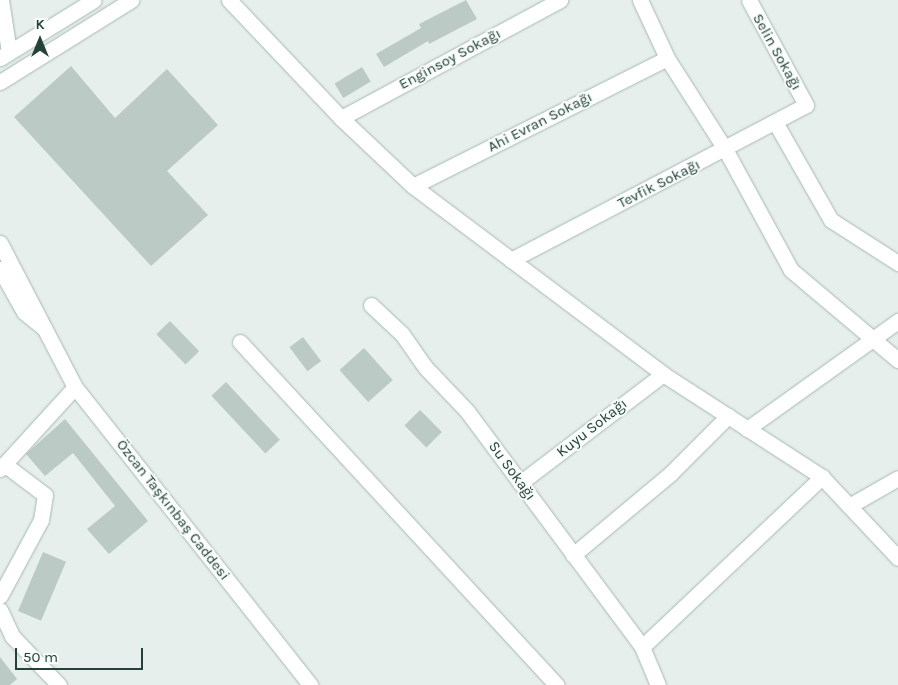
<!DOCTYPE html>
<html>
<head>
<meta charset="utf-8">
<style>
  body { margin:0 }
  #map { position:relative; width:898px; height:685px; overflow:hidden; background:#e6efeb; font-family:Karla,sans-serif }
  div>[style] { position:absolute }
  .building>* { inset:0; background:#bbcac4; transform-origin:0 0 }
  .roads { filter:drop-shadow(0 0 1px #a8b8b2) drop-shadow(0 0 1px #a8b8b2) }
  .street>* { height:15px; margin:-7.5px; padding:0 7.5px; transform-origin:7.5px; border-radius:7.5px; background:#fff }
  .secondary>* { height:15px; margin:-7.5px; padding:0 7.5px; transform-origin:7.5px; border-radius:7.5px; background:#fff }
  span { translate:-50% -50%; white-space:nowrap; text-align:center; line-height:1.15; -webkit-text-stroke:4px #f7fbf9; paint-order:stroke }
  .street-label { font-size:15px; color:#24423a }
  .north { position:absolute; left:15px; top:15px; width:50px; height:50px; -webkit-text-stroke:4px #f7fbf9; paint-order:stroke; rotate:0deg; font-size:14px; font-weight:700; line-height:20px; text-align:center; color:#24423a }
  .north::after { content:''; display:block; margin:auto; width:18px; height:22px; background:#24423a; clip-path:polygon(50% 0,100% 100%,50% 72%,0 100%) }
  .scale { position:absolute; left:15px; top:648px; width:128px; height:22px; box-sizing:border-box; border:2px solid #24423a; border-top:0; padding-left:6px; font-size:15px; line-height:18px; white-space:nowrap; color:#24423a; -webkit-text-stroke:4px #f7fbf9; paint-order:stroke }
</style>
</head>
<body>
<div id="map">
  <div class="building">
    <div style="clip-path:polygon(466px 0,477px 19px,429px 44px,428px 41px,384px 67px,376px 54px,421px 28px,419px 24px)"></div>
    <div style="clip-path:polygon(71px 66px,115px 118px,167px 69px,218px 125px,167px 171px,208px 215px,151px 266px,14px 117px)"></div>
    <div style="left:362px;top:67px;width:17px;height:32px;rotate:59deg"></div>
    <div style="left:170px;top:321px;width:42px;height:19px;rotate:46deg"></div>
    <div style="left:303px;top:337px;width:30px;height:17px;rotate:53deg"></div>
    <div style="left:364px;top:348px;width:43px;height:33px;rotate:48deg"></div>
    <div style="left:226px;top:382px;width:79px;height:20px;rotate:47deg"></div>
    <div style="left:420px;top:410px;width:31px;height:22px;rotate:45deg"></div>
    <div style="clip-path:polygon(65px 419px,148px 521px,109px 554px,87px 529px,115px 506px,73px 453px,45px 476px,26px 454px)"></div>
    <div style="left:43px;top:552px;width:25px;height:64px;rotate:23deg"></div>
    <div style="clip-path:polygon(0 657px,17px 679px,10px 685px,0 685px)"></div>
  </div>
  <div class="roads">
    <div class="street">
      <div style="left:1px;top:0;width:53px;rotate:81.3deg"></div>
      <div style="left:229px;top:0;width:163px;rotate:46.5deg"></div>
      <div style="left:341px;top:118px;width:99px;rotate:43.4deg"></div>
      <div style="left:413px;top:186px;width:313px;rotate:36.9deg"></div>
      <div style="left:663px;top:374px;width:189px;rotate:32.9deg"></div>
      <div style="left:822px;top:477px;width:111px;rotate:46.8deg"></div>
      <div style="left:640px;top:0;width:64px;rotate:65deg"></div>
      <div style="left:667px;top:58px;width:108px;rotate:57.5deg"></div>
      <div style="left:725px;top:149px;width:138px;rotate:61.4deg"></div>
      <div style="left:791px;top:270px;width:140px;rotate:40.1deg"></div>
      <div style="left:341px;top:118px;width:249px;rotate:-28.3deg"></div>
      <div style="left:775px;top:122px;width:113px;rotate:60.3deg"></div>
      <div style="left:831px;top:220px;width:80px;rotate:32.7deg"></div>
      <div style="left:413px;top:186px;width:284px;rotate:-26.7deg"></div>
      <div style="left:511px;top:260px;width:333px;rotate:-27.7deg"></div>
      <div style="left:806px;top:105px;width:119px;rotate:-118.5deg"></div>
      <div style="left:371px;top:305px;width:42px;rotate:43.1deg"></div>
      <div style="left:402px;top:334px;width:40px;rotate:55.1deg"></div>
      <div style="left:425px;top:367px;width:61px;rotate:46.3deg"></div>
      <div style="left:467px;top:411px;width:294px;rotate:53.4deg"></div>
      <div style="left:240px;top:342px;width:467px;rotate:47.3deg"></div>
      <div style="left:747px;top:429px;width:186px;rotate:-35.6deg"></div>
      <div style="left:0;top:469px;width:111px;rotate:-47.6deg"></div>
      <div style="left:520px;top:483px;width:180px;rotate:-37.3deg"></div>
      <div style="left:849px;top:506px;width:56px;rotate:-29.7deg"></div>
      <div style="left:573px;top:555px;width:128px;rotate:-39.9deg"></div>
      <div style="left:671px;top:473px;width:81px;rotate:-45deg"></div>
      <div style="left:0;top:596px;width:86px;rotate:-61.7deg"></div>
      <div style="left:41px;top:520px;width:25px;rotate:-81deg"></div>
      <div style="left:45px;top:495px;width:51px;rotate:-142.9deg"></div>
      <div style="left:0;top:610px;width:29px;rotate:65deg"></div>
      <div style="left:12px;top:636px;width:68px;rotate:46.2deg"></div>
      <div style="left:658px;top:685px;width:41px;rotate:-112.8deg"></div>
      <div style="left:642px;top:647px;width:248px;rotate:-43.4deg"></div>
    </div>
    <div class="secondary">
      <div style="left:0;top:58px;width:110px;rotate:-31.7deg"></div>
      <div style="left:0;top:82px;width:155px;rotate:-32deg"></div>
      <div style="left:0;top:243px;width:162px;rotate:62.5deg"></div>
      <div style="left:75px;top:387px;width:380px;rotate:51.7deg"></div>
      <div style="left:0;top:269px;width:49px;rotate:60.8deg"></div>
      <div style="left:24px;top:312px;width:26px;rotate:39deg"></div>
    </div>
  </div>
  <div class="street-label">
    <span style="left:777px;top:52px;rotate:61deg">Selin Sokağı</span>
    <span style="left:450px;top:59px;rotate:-28deg">Enginsoy Sokağı</span>
    <span style="left:540px;top:122px;rotate:-27deg">Ahi Evran Sokağı</span>
    <span style="left:659px;top:184px;rotate:-27deg">Tevfik Sokağı</span>
    <span style="left:592px;top:428px;rotate:-38deg">Kuyu Sokağı</span>
    <span style="left:512px;top:471px;rotate:54deg">Su Sokağı</span>
    <span style="left:173px;top:510px;rotate:52deg">Özcan Taşkınbaş Caddesi</span>
  </div>
  <div class="north">K</div>
  <div class="scale">50 m</div>
</div>
</body>
</html>
